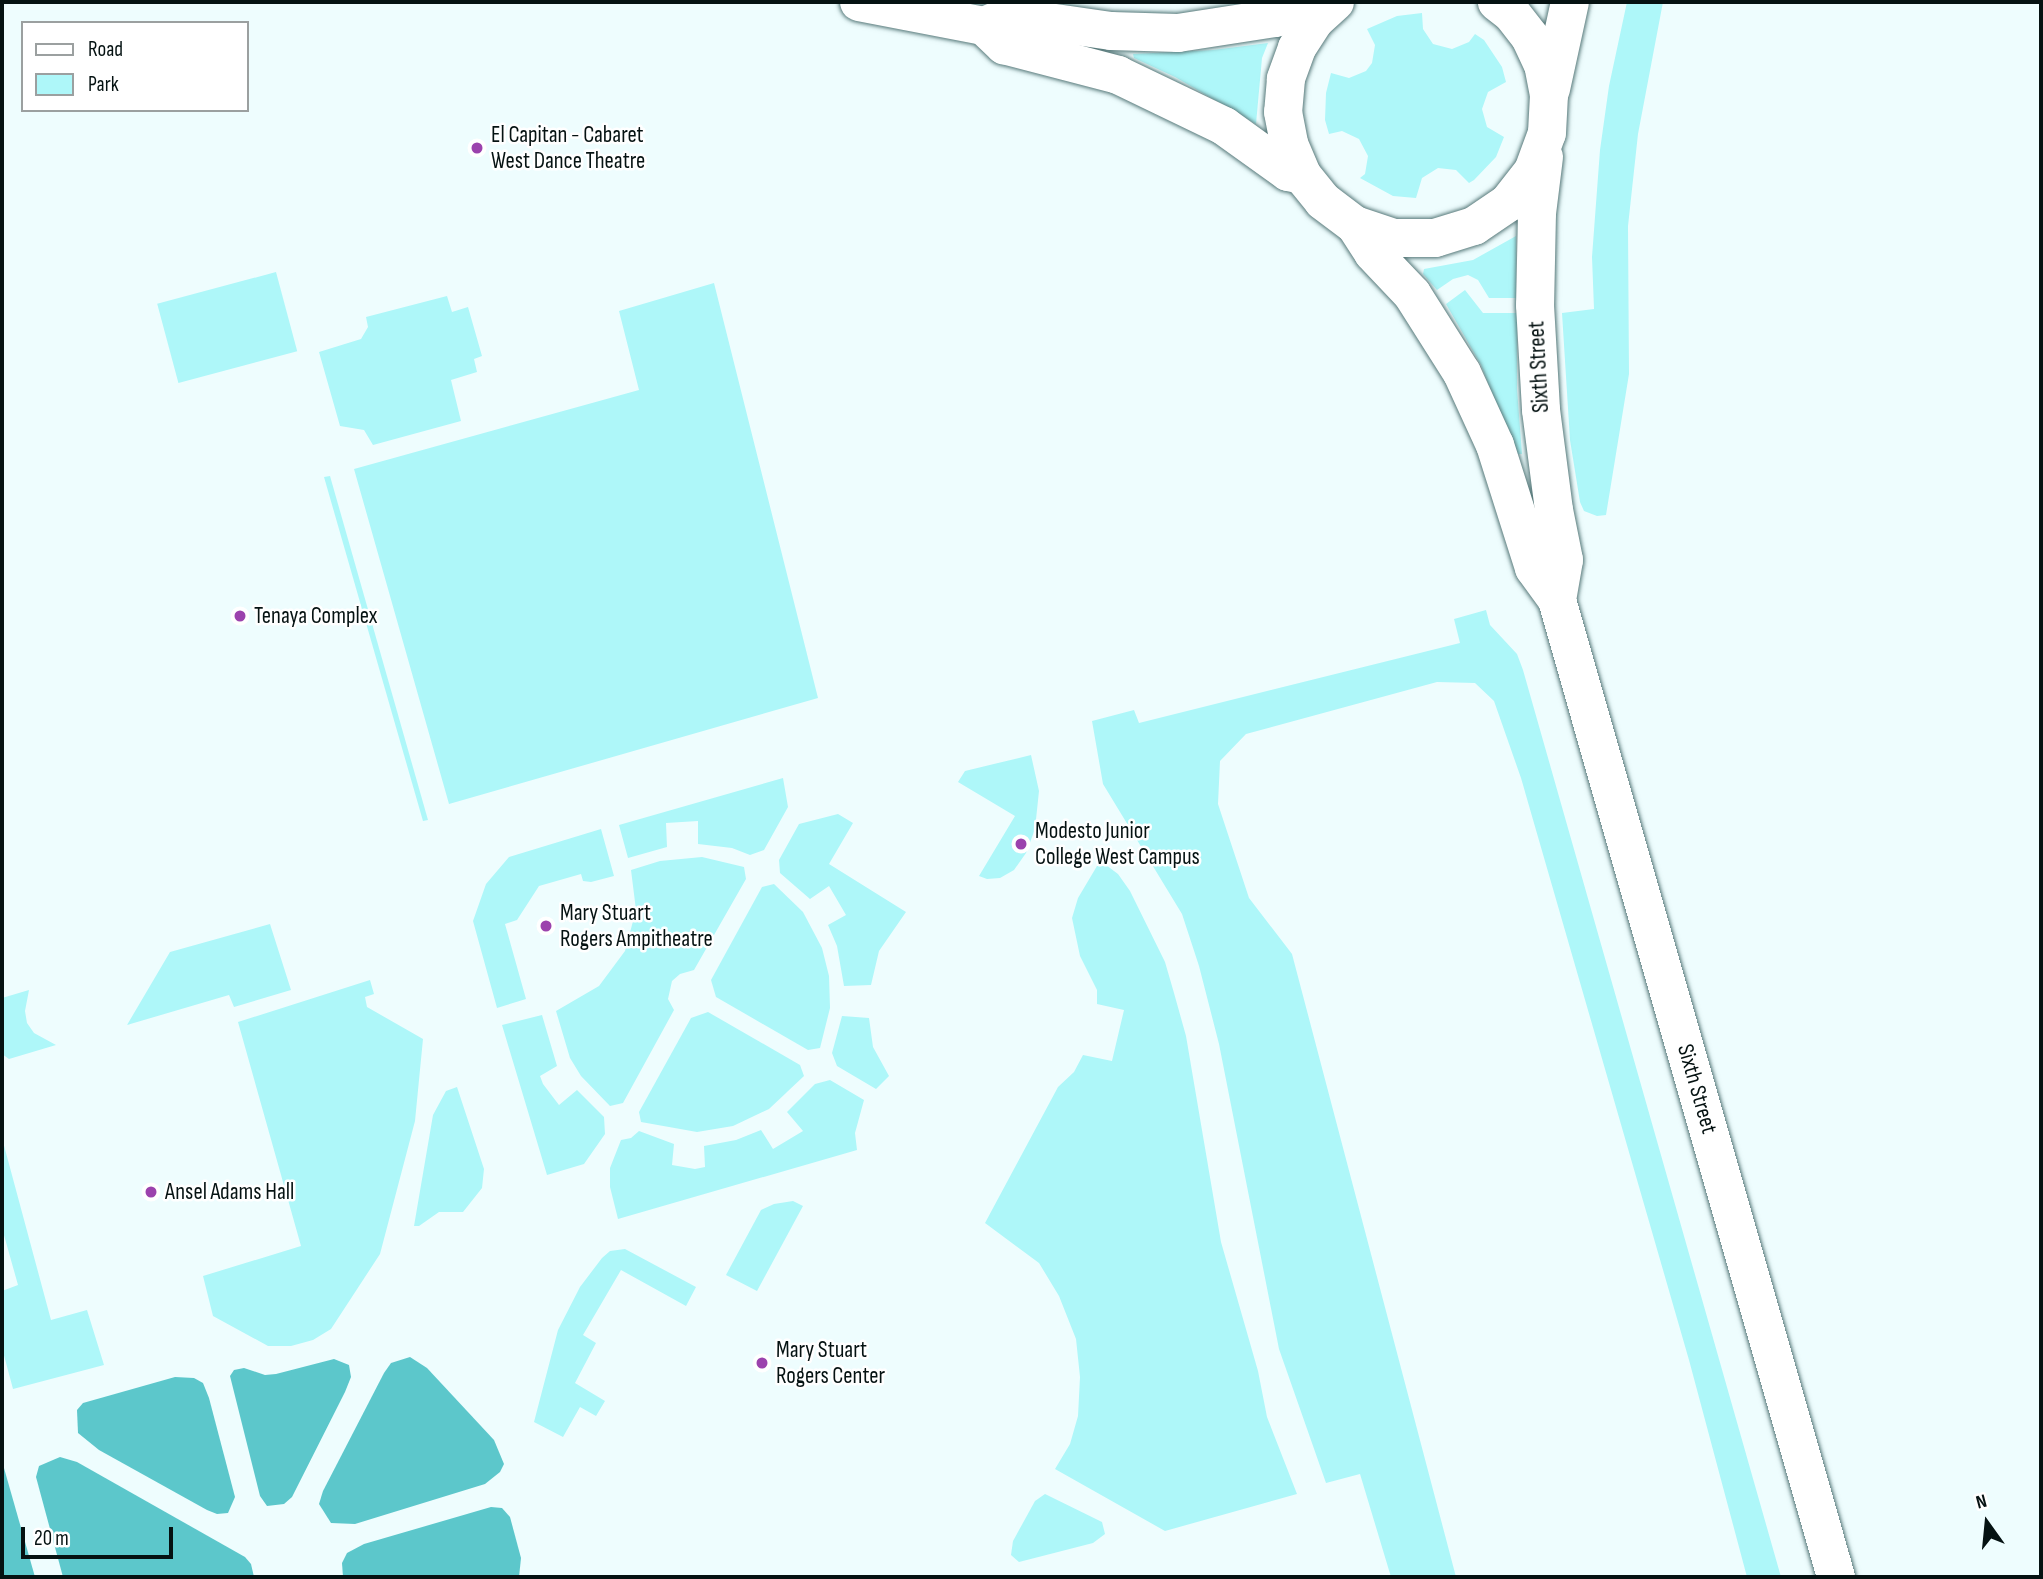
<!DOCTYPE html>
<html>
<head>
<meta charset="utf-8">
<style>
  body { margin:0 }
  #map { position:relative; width:2043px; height:1579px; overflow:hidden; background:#eefdfe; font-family:"Sofia Sans Condensed",sans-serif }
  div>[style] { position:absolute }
  .green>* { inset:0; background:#aef7f9; transform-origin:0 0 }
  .forest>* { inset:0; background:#5cc7cb }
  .roads { filter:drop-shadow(0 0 2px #57797a) drop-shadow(0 0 2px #57797a) }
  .street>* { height:38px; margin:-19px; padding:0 19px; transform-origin:19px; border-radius:19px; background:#fff }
  .dots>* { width:19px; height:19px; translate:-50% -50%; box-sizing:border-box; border:4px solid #fff; border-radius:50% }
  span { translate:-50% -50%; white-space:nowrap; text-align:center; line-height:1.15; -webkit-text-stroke:5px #fff; paint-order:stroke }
  .poi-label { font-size:23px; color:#051212 }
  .left { translate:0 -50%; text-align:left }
  .street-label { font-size:23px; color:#051212 }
  .frame { position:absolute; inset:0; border:4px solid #051212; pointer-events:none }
  .legend { position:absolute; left:21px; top:21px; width:228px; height:91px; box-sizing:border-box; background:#fff; border:2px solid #9ba0a0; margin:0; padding:9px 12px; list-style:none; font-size:21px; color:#051212 }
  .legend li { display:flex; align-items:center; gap:14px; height:35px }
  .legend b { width:35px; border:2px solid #9ba0a0 }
  .north { position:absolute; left:1952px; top:1488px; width:70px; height:70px; -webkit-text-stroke:5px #fff; paint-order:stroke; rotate:345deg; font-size:19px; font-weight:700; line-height:28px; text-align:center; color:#051212 }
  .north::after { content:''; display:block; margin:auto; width:24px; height:32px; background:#051212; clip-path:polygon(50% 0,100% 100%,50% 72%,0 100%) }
  .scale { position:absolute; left:21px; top:1527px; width:152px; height:32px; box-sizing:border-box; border:4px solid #051212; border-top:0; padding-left:9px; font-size:21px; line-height:24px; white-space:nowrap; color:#051212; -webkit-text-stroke:5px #fff; paint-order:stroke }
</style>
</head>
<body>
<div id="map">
  <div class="green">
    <div style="clip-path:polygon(1627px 2px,1663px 2px,1638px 134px,1628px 226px,1629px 374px,1606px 515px,1597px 516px,1584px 511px,1580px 502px,1570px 440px,1562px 313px,1594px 309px,1592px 257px,1600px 150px,1609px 86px)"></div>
    <div style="clip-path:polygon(1422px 13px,1423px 29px,1433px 44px,1452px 49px,1469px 42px,1475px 34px,1484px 40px,1502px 67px,1506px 82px,1488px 92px,1482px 109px,1487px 127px,1504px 137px,1496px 157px,1474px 180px,1469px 183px,1456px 170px,1438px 168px,1422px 178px,1416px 198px,1393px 196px,1360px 178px,1365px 174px,1368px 156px,1359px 139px,1342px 131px,1329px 134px,1325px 120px,1326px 93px,1331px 73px,1349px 78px,1366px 71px,1372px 63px,1375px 45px,1367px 29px,1397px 16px)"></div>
    <div style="clip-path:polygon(1268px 43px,1262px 58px,1256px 124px,1175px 77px,1134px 58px,1133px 54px,1213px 50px)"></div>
    <div style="clip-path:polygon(1516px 236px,1516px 298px,1489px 298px,1478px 280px,1468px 275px,1453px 279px,1437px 290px,1423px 274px,1424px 269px,1473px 260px)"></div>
    <div style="left:276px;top:272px;width:82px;height:123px;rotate:75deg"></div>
    <div style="clip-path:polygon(714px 283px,818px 698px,449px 804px,354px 469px,639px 390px,619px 311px)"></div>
    <div style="clip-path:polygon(1465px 290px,1483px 313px,1517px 313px,1517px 389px,1522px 454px,1516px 454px,1481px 365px,1446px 304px)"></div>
    <div style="clip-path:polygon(447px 296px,452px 312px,468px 307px,482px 356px,474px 359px,477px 372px,451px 380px,461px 421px,373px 445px,364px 430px,340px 426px,319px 352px,361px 339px,368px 327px,366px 317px)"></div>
    <div style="clip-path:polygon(330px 476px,428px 820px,423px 821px,324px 477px)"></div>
    <div style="clip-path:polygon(1486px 610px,1490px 625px,1517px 654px,1523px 670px,1781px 1577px,1747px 1577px,1689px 1360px,1521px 778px,1494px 701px,1475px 683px,1437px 682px,1246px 734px,1220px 761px,1218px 804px,1249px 898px,1292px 954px,1456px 1577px,1391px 1577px,1360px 1474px,1326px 1483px,1279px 1349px,1219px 1044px,1199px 966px,1182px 914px,1103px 784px,1092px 721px,1134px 710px,1139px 723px,1460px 643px,1454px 619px)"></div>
    <div style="clip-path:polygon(1031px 755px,1039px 791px,1035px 829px,1026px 853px,1014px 870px,1000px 878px,987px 879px,979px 876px,1015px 816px,958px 782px,965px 771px)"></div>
    <div style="clip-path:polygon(783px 778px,788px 807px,764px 850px,750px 855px,732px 848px,698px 844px,698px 821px,666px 823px,667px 847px,628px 858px,619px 825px)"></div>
    <div style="clip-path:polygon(838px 814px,853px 823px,829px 864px,906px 912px,879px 951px,871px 985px,844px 986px,837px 946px,828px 925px,846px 915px,829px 886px,810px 899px,780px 873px,779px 860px,799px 824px)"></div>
    <div style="clip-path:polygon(601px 829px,614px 876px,591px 882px,583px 881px,581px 874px,539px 886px,517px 920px,505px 924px,526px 999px,497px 1008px,473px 921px,486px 884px,509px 857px)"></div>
    <div style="clip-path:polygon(702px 857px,744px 867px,746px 879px,694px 970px,680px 974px,672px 981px,668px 999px,674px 1010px,623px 1103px,610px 1106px,581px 1076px,570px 1058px,556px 1011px,599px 986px,625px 951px,636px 910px,631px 870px,660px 861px)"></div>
    <div style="clip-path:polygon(1106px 865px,1118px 874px,1130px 891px,1165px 962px,1174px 993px,1186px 1036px,1221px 1242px,1258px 1371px,1267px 1417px,1297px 1494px,1165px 1531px,1055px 1469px,1070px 1444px,1078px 1416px,1080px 1377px,1076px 1339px,1059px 1296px,1039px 1263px,985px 1223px,1058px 1087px,1074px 1072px,1083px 1055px,1112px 1061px,1124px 1010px,1097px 1004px,1097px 990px,1080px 956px,1072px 918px,1078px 898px,1097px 866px)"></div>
    <div style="clip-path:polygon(774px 884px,803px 912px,822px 948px,829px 976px,830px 1008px,820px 1048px,808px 1050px,716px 997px,711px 980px,762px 887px)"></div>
    <div style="clip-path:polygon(270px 924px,291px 990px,234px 1007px,229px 995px,127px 1025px,170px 952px)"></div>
    <div style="clip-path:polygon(370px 980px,374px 994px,365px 997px,367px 1007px,423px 1039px,415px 1121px,380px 1254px,331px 1329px,313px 1340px,291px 1346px,268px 1346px,213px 1316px,203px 1276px,301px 1246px,238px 1022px)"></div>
    <div style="clip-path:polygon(29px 990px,25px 1011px,27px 1023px,34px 1033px,56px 1045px,9px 1059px,2px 1054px,2px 998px)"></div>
    <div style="clip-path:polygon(708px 1012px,800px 1065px,804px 1076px,769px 1109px,733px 1126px,697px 1132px,641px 1122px,639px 1112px,691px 1018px)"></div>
    <div style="clip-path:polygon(542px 1015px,557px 1066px,540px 1076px,543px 1084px,559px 1105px,577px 1090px,604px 1117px,605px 1134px,584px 1164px,547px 1175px,502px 1025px)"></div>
    <div style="clip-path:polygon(842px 1016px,869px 1018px,873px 1047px,889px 1076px,876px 1089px,837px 1066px,832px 1053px)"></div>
    <div style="clip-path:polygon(830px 1080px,864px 1100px,855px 1133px,857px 1150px,618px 1219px,610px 1187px,610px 1168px,621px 1140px,631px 1138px,639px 1131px,674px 1144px,672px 1165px,695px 1169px,705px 1167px,704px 1146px,736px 1140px,761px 1130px,773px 1149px,803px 1131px,787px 1112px,815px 1084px)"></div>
    <div style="clip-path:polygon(457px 1087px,484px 1169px,482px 1188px,463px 1212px,439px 1212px,419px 1226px,414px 1226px,433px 1115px,446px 1091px)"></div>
    <div style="clip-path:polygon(2px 1138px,51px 1320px,87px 1310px,104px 1365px,13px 1389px,2px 1348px,2px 1291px,18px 1285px,2px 1228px)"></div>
    <div style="clip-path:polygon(793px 1201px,803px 1206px,757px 1291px,726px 1275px,761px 1210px,774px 1204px)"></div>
    <div style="clip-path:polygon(625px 1249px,696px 1287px,686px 1306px,621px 1270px,583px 1335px,596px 1343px,575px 1383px,605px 1401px,596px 1416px,580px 1407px,563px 1437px,534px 1422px,558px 1330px,580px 1287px,602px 1258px,610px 1251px)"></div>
    <div style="clip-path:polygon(1045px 1494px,1102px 1522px,1105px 1534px,1093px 1543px,1019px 1562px,1011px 1555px,1013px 1541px,1035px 1501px)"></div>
  </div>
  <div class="forest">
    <div style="clip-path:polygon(410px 1357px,427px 1368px,494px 1440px,504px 1464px,500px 1472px,485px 1484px,355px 1524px,331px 1523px,319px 1504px,323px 1491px,384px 1373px,391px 1363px)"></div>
    <div style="clip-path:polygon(334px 1359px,349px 1365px,351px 1377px,345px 1392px,292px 1497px,284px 1504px,267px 1506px,260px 1496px,230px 1376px,234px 1370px,244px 1368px,265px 1375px,276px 1374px)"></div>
    <div style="clip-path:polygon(175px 1377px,194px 1378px,203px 1383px,209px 1398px,235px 1497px,228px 1513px,217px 1514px,207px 1510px,99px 1450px,78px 1433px,77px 1410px,83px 1403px)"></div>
    <div style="clip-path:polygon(60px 1457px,77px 1462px,245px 1557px,251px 1564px,254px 1577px,63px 1577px,36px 1477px,39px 1466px)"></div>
    <div style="clip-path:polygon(2px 1461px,35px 1577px,2px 1577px)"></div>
    <div style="clip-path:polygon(491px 1507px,502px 1508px,510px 1517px,521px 1558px,519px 1577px,343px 1577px,342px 1563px,347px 1553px,364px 1544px)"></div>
  </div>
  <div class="roads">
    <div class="street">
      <div style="left:859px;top:2px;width:127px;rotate:10.9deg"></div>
      <div style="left:984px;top:26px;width:28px;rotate:44deg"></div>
      <div style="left:1004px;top:45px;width:118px;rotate:14.7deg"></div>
      <div style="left:1118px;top:75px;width:118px;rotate:25.7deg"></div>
      <div style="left:1224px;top:126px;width:79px;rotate:35.7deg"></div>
      <div style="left:1288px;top:172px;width:14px;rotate:12deg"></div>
      <div style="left:1335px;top:2px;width:27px;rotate:138deg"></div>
      <div style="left:1315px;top:20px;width:33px;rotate:123deg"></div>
      <div style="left:1297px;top:48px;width:33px;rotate:110deg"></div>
      <div style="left:1286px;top:79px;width:33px;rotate:95deg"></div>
      <div style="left:1283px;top:112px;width:33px;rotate:79deg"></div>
      <div style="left:1289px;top:144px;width:34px;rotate:67deg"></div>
      <div style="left:1302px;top:175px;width:33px;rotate:51deg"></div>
      <div style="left:1323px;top:201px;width:40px;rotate:37deg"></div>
      <div style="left:1355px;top:225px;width:41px;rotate:18.4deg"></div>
      <div style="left:1394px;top:238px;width:41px"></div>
      <div style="left:1435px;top:238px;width:41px;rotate:-17.1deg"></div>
      <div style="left:1474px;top:226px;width:41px;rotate:-34.1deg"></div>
      <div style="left:1508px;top:203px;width:41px;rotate:-52deg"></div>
      <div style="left:1533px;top:171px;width:40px;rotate:-69.8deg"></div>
      <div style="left:1547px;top:133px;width:38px;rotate:-87deg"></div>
      <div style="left:1549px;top:95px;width:31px;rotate:-101deg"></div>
      <div style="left:1543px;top:65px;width:31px;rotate:-115deg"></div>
      <div style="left:1530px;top:37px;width:31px;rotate:-128deg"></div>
      <div style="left:1511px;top:13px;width:18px;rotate:-142deg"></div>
      <div style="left:984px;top:26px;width:25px;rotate:-23deg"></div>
      <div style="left:1007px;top:16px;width:105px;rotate:8.2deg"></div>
      <div style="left:1111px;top:31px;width:67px;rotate:1.7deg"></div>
      <div style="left:1178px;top:33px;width:98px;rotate:-8.8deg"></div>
      <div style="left:1275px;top:18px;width:53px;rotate:-17.4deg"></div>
      <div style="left:1551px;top:89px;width:89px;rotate:-77.7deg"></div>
      <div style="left:1544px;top:157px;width:56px;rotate:97.1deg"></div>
      <div style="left:1537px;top:213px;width:92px;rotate:91.2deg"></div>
      <div style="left:1535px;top:305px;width:105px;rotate:86.7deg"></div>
      <div style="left:1541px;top:410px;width:101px;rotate:82.6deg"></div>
      <div style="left:1554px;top:510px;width:51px;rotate:78.7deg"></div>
      <div style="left:1564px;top:560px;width:41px;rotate:99.9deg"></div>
      <div style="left:1355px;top:225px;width:33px;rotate:57deg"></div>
      <div style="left:1373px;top:253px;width:57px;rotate:46.4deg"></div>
      <div style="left:1412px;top:294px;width:93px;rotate:57.7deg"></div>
      <div style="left:1462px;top:373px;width:79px;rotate:65.4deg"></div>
      <div style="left:1495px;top:445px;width:129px;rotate:72.4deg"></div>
      <div style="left:1534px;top:568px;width:39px;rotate:54deg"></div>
      <div style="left:1557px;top:600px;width:1016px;rotate:74.06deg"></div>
    </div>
  </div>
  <div class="dots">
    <div style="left:477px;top:148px;background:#9b42ad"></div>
    <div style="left:240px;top:616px;background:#9b42ad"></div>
    <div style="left:1021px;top:844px;background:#9b42ad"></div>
    <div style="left:546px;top:926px;background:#9b42ad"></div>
    <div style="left:151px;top:1192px;background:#9b42ad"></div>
    <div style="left:762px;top:1363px;background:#9b42ad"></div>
  </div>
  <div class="poi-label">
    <span class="left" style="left:491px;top:148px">El Capitan - Cabaret<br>West Dance Theatre</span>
    <span class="left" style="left:254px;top:616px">Tenaya Complex</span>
    <span class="left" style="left:1035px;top:844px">Modesto Junior<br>College West Campus</span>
    <span class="left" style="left:560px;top:926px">Mary Stuart<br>Rogers Ampitheatre</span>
    <span class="left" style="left:165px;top:1192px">Ansel Adams Hall</span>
    <span class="left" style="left:776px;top:1363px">Mary Stuart<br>Rogers Center</span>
  </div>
  <div class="street-label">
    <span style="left:1539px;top:367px;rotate:-93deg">Sixth Street</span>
    <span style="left:1697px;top:1089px;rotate:74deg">Sixth Street</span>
  </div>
  <div class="frame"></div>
  <ul class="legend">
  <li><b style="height:9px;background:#fff"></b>Road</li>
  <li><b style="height:19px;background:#aef7f9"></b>Park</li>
  </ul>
  <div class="north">N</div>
  <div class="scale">20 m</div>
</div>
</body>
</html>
